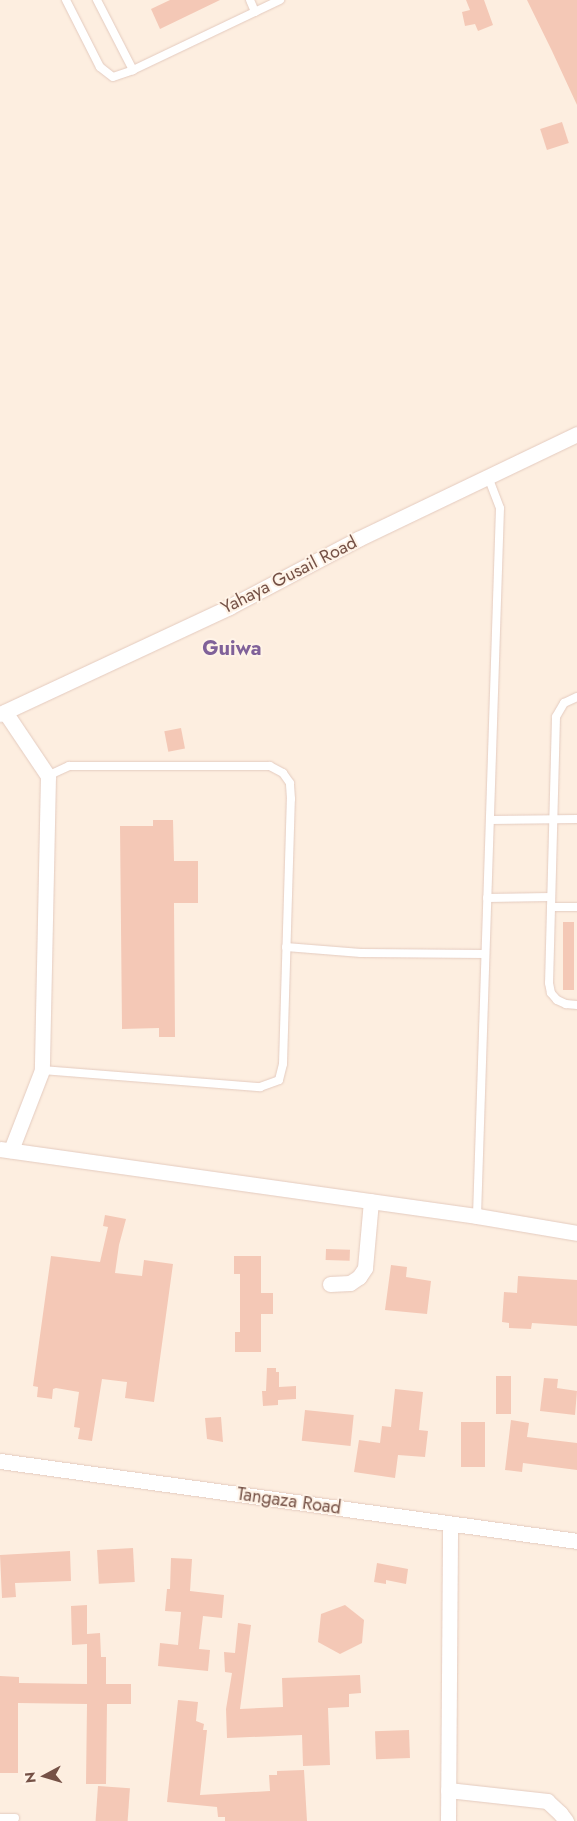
<!DOCTYPE html>
<html>
<head>
<meta charset="utf-8">
<style>
  body { margin:0 }
  #map { position:relative; width:577px; height:1821px; overflow:hidden; background:#fdeee0; font-family:Jost,sans-serif }
  div>[style] { position:absolute }
  .building>* { inset:0; background:#f4c8b6; transform-origin:0 0 }
  .roads { filter:drop-shadow(0 0 1px #e4cbbf) drop-shadow(0 0 1px #e4cbbf) }
  .lane>* { height:8px; margin:-4px; padding:0 4px; transform-origin:4px; border-radius:4px; background:#fff }
  .street>* { height:15px; margin:-7.5px; padding:0 7.5px; transform-origin:7.5px; border-radius:7.5px; background:#fff }
  span { translate:-50% -50%; white-space:nowrap; text-align:center; line-height:1.15; -webkit-text-stroke:4px #fff3e7; paint-order:stroke }
  .street-label { font-size:18px; color:#755146 }
  .quarter-label { font-size:20px; color:#806199; font-weight:700 }
  .north { position:absolute; left:20px; top:1751px; width:50px; height:50px; -webkit-text-stroke:4px #fff3e7; paint-order:stroke; rotate:264deg; font-size:14px; font-weight:700; line-height:20px; text-align:center; color:#755146 }
  .north::after { content:''; display:block; margin:auto; width:18px; height:22px; background:#755146; clip-path:polygon(50% 0,100% 100%,50% 72%,0 100%) }
</style>
</head>
<body>
<div id="map">
  <div class="building">
    <div style="clip-path:polygon(170px 0,220px 0,160px 29px,151px 9px)"></div>
    <div style="clip-path:polygon(466px 0,484px 0,493px 25px,478px 31px,475px 24px,465px 26px,462px 12px,470px 10px)"></div>
    <div style="clip-path:polygon(527px 0,577px 0,577px 105px,552px 51px)"></div>
    <div style="left:562px;top:122px;width:22px;height:23px;rotate:72deg"></div>
    <div style="left:181px;top:728px;width:21px;height:17px;rotate:79deg"></div>
    <div style="clip-path:polygon(153px 820px,173px 820px,174px 861px,198px 861px,198px 903px,174px 903px,175px 1037px,159px 1037px,159px 1028px,122px 1029px,120px 826px,153px 826px)"></div>
    <div style="left:563px;top:922px;width:11px;height:68px"></div>
    <div style="clip-path:polygon(105px 1215px,126px 1219px,119px 1245px,115px 1273px,142px 1276px,144px 1260px,173px 1264px,154px 1402px,125px 1398px,127px 1382px,102px 1379px,92px 1441px,78px 1439px,80px 1428px,74px 1427px,79px 1392px,56px 1388px,53px 1389px,52px 1399px,37px 1397px,38px 1387px,33px 1386px,51px 1256px,100px 1262px,108px 1227px,103px 1226px)"></div>
    <div style="left:326px;top:1249px;width:24px;height:11px;rotate:2deg"></div>
    <div style="clip-path:polygon(234px 1256px,261px 1256px,261px 1293px,273px 1293px,273px 1314px,261px 1314px,261px 1352px,235px 1352px,235px 1332px,240px 1332px,240px 1274px,234px 1274px)"></div>
    <div style="clip-path:polygon(391px 1265px,407px 1267px,406px 1277px,431px 1281px,427px 1314px,385px 1310px)"></div>
    <div style="clip-path:polygon(518px 1276px,577px 1280px,577px 1326px,532px 1323px,531px 1329px,509px 1328px,509px 1323px,502px 1322px,504px 1292px,517px 1293px)"></div>
    <div style="clip-path:polygon(267px 1368px,276px 1368px,276px 1372px,279px 1372px,279px 1387px,296px 1386px,296px 1399px,278px 1400px,278px 1405px,263px 1406px,262px 1391px,266px 1391px)"></div>
    <div style="left:496px;top:1376px;width:15px;height:38px"></div>
    <div style="clip-path:polygon(544px 1378px,558px 1379px,557px 1388px,577px 1391px,575px 1415px,540px 1411px)"></div>
    <div style="clip-path:polygon(395px 1389px,423px 1392px,419px 1430px,428px 1431px,425px 1457px,398px 1455px,395px 1478px,354px 1472px,359px 1440px,380px 1443px,382px 1426px,391px 1427px)"></div>
    <div style="left:305px;top:1410px;width:49px;height:31px;rotate:6deg"></div>
    <div style="clip-path:polygon(221px 1417px,223px 1442px,207px 1439px,205px 1418px)"></div>
    <div style="clip-path:polygon(511px 1420px,529px 1423px,527px 1437px,577px 1443px,577px 1470px,523px 1463px,522px 1472px,505px 1470px)"></div>
    <div style="left:461px;top:1422px;width:24px;height:45px"></div>
    <div style="left:133px;top:1548px;width:34px;height:36px;rotate:87deg"></div>
    <div style="clip-path:polygon(70px 1551px,71px 1581px,15px 1583px,16px 1597px,2px 1598px,0 1555px)"></div>
    <div style="clip-path:polygon(171px 1558px,192px 1559px,190px 1591px,224px 1595px,222px 1618px,203px 1616px,199px 1649px,210px 1650px,208px 1671px,158px 1666px,160px 1643px,178px 1645px,181px 1612px,165px 1611px,167px 1589px,170px 1589px)"></div>
    <div style="clip-path:polygon(377px 1563px,408px 1569px,406px 1584px,386px 1580px,386px 1584px,374px 1582px)"></div>
    <div style="clip-path:polygon(87px 1605px,87px 1634px,100px 1633px,101px 1657px,106px 1657px,106px 1684px,131px 1684px,131px 1704px,107px 1704px,106px 1784px,86px 1784px,87px 1704px,18px 1703px,18px 1773px,0 1773px,0 1676px,19px 1677px,19px 1683px,87px 1684px,87px 1644px,72px 1645px,71px 1606px)"></div>
    <div style="clip-path:polygon(345px 1605px,364px 1620px,362px 1643px,340px 1654px,318px 1642px,321px 1614px)"></div>
    <div style="clip-path:polygon(238px 1623px,251px 1625px,240px 1709px,283px 1707px,282px 1678px,360px 1675px,361px 1693px,349px 1694px,349px 1707px,328px 1708px,330px 1765px,303px 1766px,302px 1735px,227px 1738px,226px 1709px,232px 1673px,225px 1672px,224px 1652px,235px 1653px)"></div>
    <div style="clip-path:polygon(178px 1700px,198px 1702px,196px 1721px,204px 1724px,203px 1730px,207px 1730px,200px 1795px,270px 1791px,269px 1775px,277px 1775px,277px 1771px,304px 1770px,307px 1821px,225px 1821px,225px 1817px,218px 1817px,217px 1807px,167px 1802px)"></div>
    <div style="left:409px;top:1730px;width:28px;height:34px;rotate:88deg"></div>
    <div style="left:98px;top:1786px;width:32px;height:35px;rotate:4deg"></div>
  </div>
  <div class="roads">
    <div class="lane">
      <div style="left:66px;top:0;width:75px;rotate:63.1deg"></div>
      <div style="left:100px;top:67px;width:16px;rotate:38deg"></div>
      <div style="left:113px;top:77px;width:21px;rotate:-19deg"></div>
      <div style="left:133px;top:70px;width:163px;rotate:-25.5deg"></div>
      <div style="left:97px;top:0;width:79px;rotate:62.8deg"></div>
      <div style="left:250px;top:0;width:13px;rotate:67deg"></div>
      <div style="left:577px;top:697px;width:14px;rotate:155deg"></div>
      <div style="left:564px;top:703px;width:16px;rotate:120deg"></div>
      <div style="left:556px;top:717px;width:266px;rotate:91.5deg"></div>
      <div style="left:549px;top:983px;width:10px;rotate:79deg"></div>
      <div style="left:551px;top:993px;width:9px;rotate:49deg"></div>
      <div style="left:557px;top:1000px;width:10px;rotate:24deg"></div>
      <div style="left:566px;top:1004px;width:11px;rotate:5deg"></div>
      <div style="left:490px;top:820px;width:87px;rotate:-0.7deg"></div>
      <div style="left:487px;top:898px;width:64px;rotate:-0.9deg"></div>
      <div style="left:551px;top:907px;width:26px"></div>
      <div style="left:286px;top:947px;width:75px;rotate:4.6deg"></div>
      <div style="left:361px;top:953px;width:124px;rotate:0.5deg"></div>
      <div style="left:42px;top:1070px;width:219px;rotate:4.5deg"></div>
      <div style="left:260px;top:1087px;width:20px;rotate:-20deg"></div>
      <div style="left:279px;top:1080px;width:16px;rotate:-76deg"></div>
      <div style="left:283px;top:1064px;width:265px;rotate:-88.3deg"></div>
      <div style="left:291px;top:799px;width:16px;rotate:-94deg"></div>
      <div style="left:290px;top:783px;width:12px;rotate:-125deg"></div>
      <div style="left:283px;top:773px;width:15px;rotate:-152deg"></div>
      <div style="left:270px;top:766px;width:201px;rotate:180deg"></div>
      <div style="left:69px;top:766px;width:23px;rotate:155deg"></div>
      <div style="left:477px;top:1216px;width:708px;rotate:-88.14deg"></div>
      <div style="left:500px;top:508px;width:34px;rotate:-111deg"></div>
      <div style="left:0;top:1818px;width:15px"></div>
    </div>
    <div class="street">
      <div style="left:5px;top:712px;width:77px;rotate:56.1deg"></div>
      <div style="left:48px;top:776px;width:294px;rotate:91.2deg"></div>
      <div style="left:42px;top:1070px;width:86px;rotate:111.2deg"></div>
      <div style="left:0;top:714px;width:253px;rotate:-25deg"></div>
      <div style="left:229px;top:607px;width:146px;rotate:-27.8deg"></div>
      <div style="left:358px;top:539px;width:243px;rotate:-25.6deg"></div>
      <div style="left:0;top:1149px;width:482px;rotate:8deg"></div>
      <div style="left:477px;top:1216px;width:101px;rotate:9.6deg"></div>
      <div style="left:330px;top:1284px;width:20px;rotate:-3deg"></div>
      <div style="left:350px;top:1283px;width:11px;rotate:-34deg"></div>
      <div style="left:359px;top:1277px;width:11px;rotate:-56deg"></div>
      <div style="left:365px;top:1268px;width:67px;rotate:-84.9deg"></div>
      <div style="left:0;top:1461px;width:583px;rotate:7.89deg"></div>
      <div style="left:448px;top:1790px;width:100px;rotate:6.3deg"></div>
      <div style="left:547px;top:1801px;width:18px;rotate:43deg"></div>
      <div style="left:560px;top:1813px;width:10px;rotate:53deg"></div>
      <div style="left:448px;top:1821px;width:297px;rotate:-89.6deg"></div>
    </div>
  </div>
  <div class="street-label">
    <span style="left:289px;top:575px;rotate:-27deg">Yahaya Gusail Road</span>
    <span style="left:289px;top:1501px;rotate:8deg">Tangaza Road</span>
  </div>
  <div class="quarter-label">
    <span style="left:232px;top:648px">Guiwa</span>
  </div>
  <div class="north">N</div>
</div>
</body>
</html>
